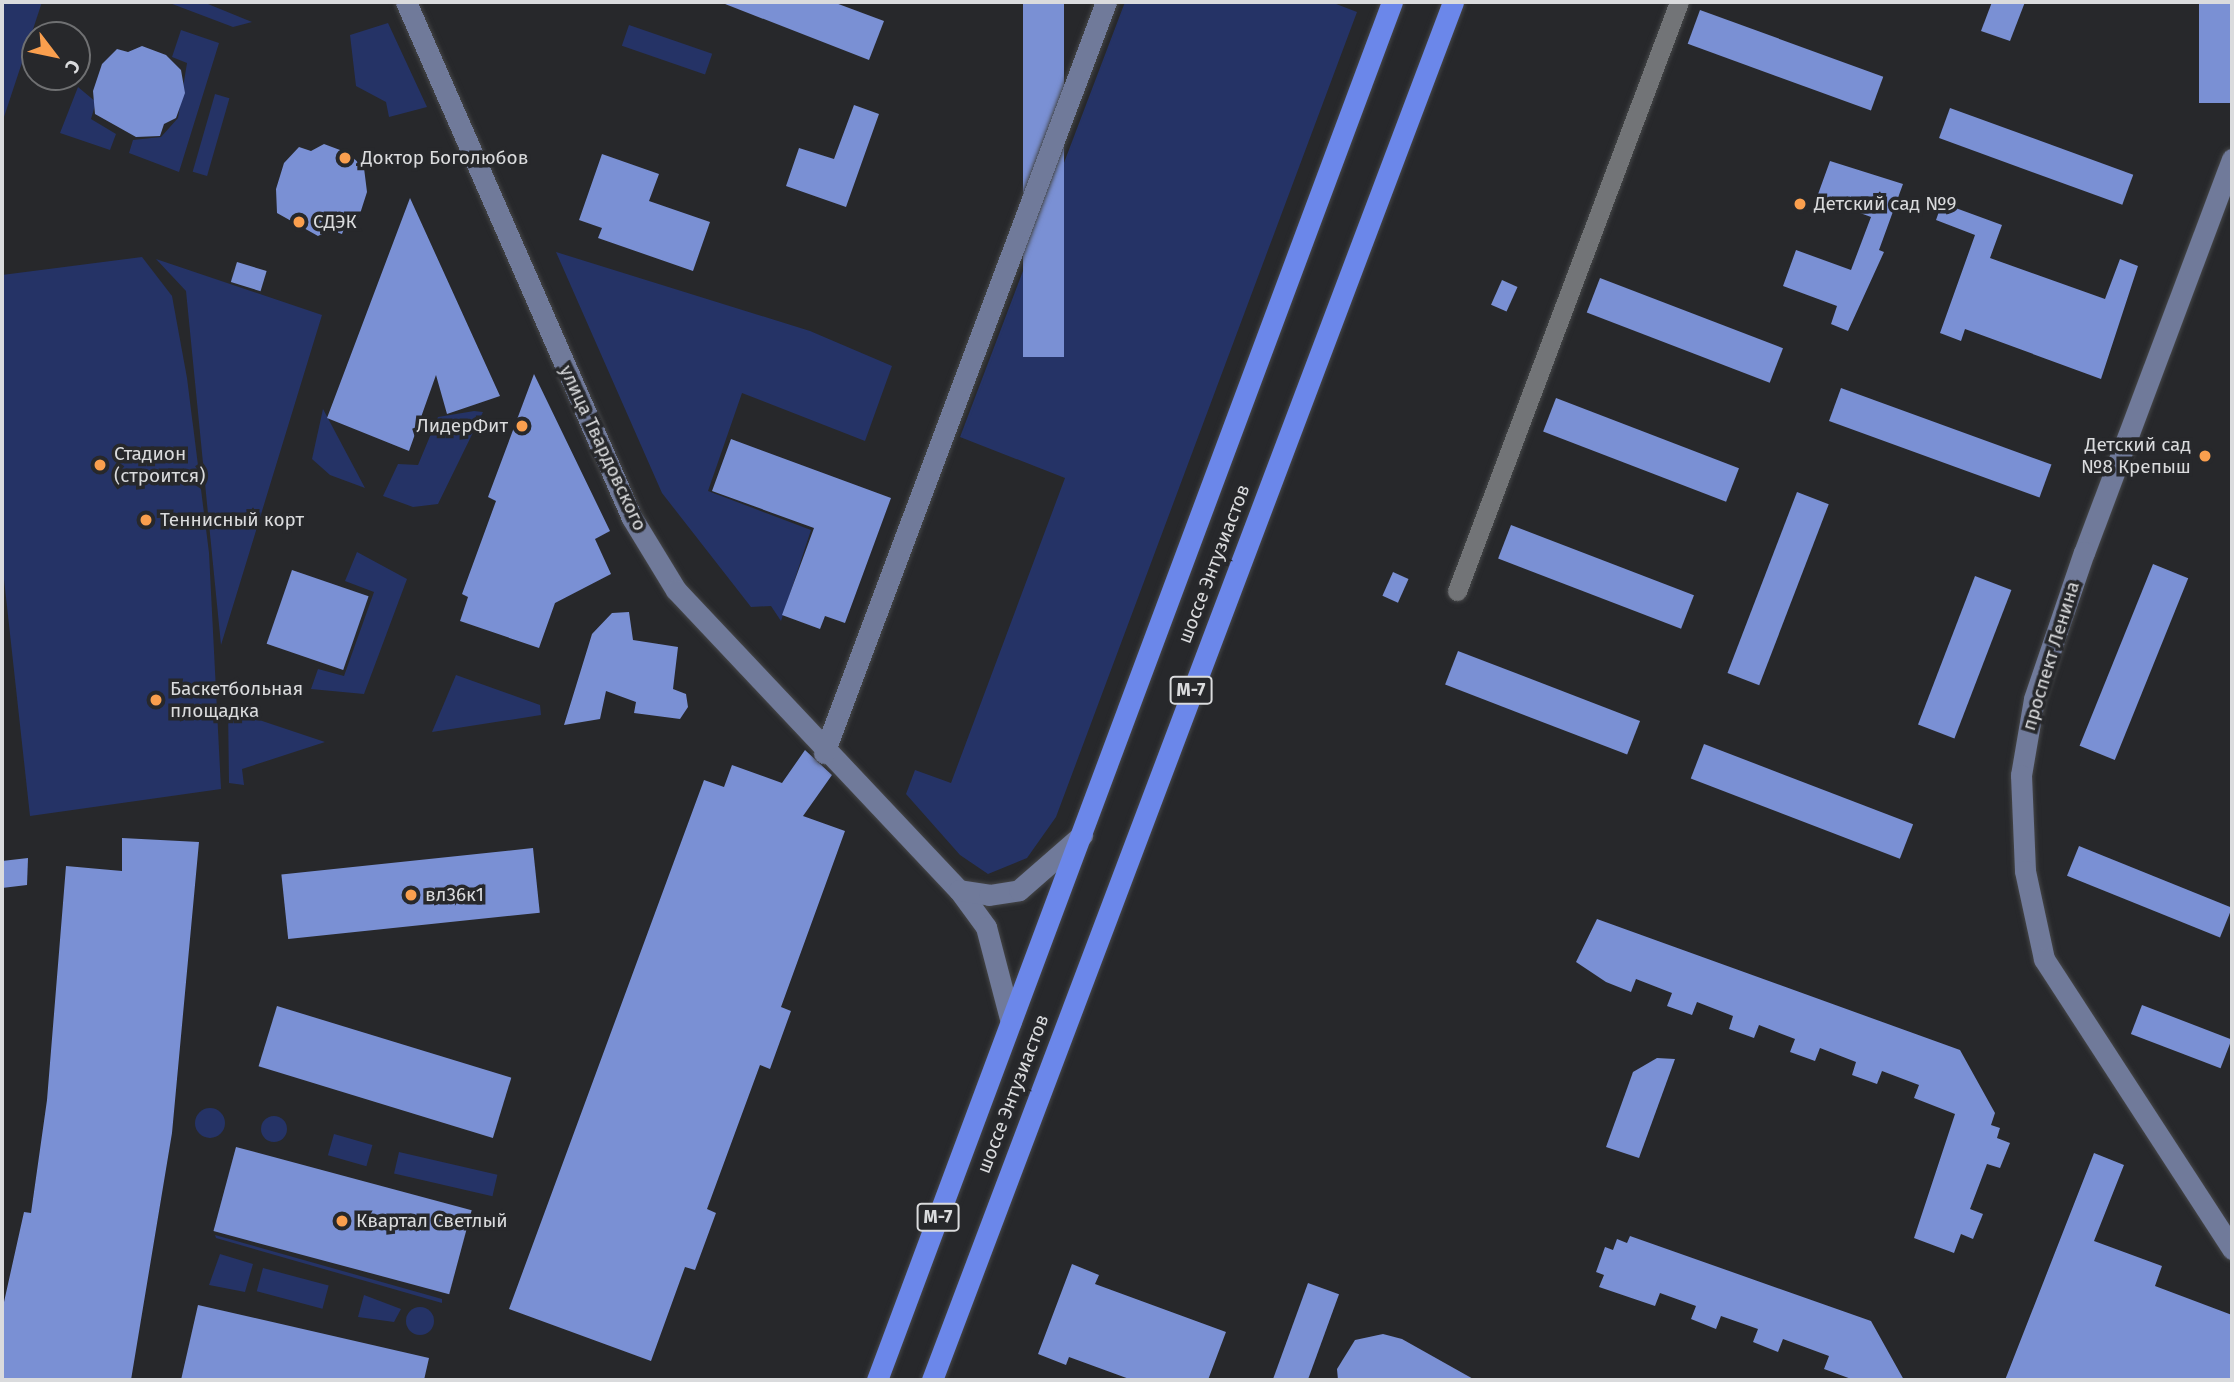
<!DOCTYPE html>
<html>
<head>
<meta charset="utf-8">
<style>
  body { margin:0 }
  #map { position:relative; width:2234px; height:1382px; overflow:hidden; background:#27282b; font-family:"Fira Sans",sans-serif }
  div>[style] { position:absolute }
  .green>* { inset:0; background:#253366; transform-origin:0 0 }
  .round { border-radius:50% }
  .building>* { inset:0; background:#7a90d4; transform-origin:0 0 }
  .roads { filter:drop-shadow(0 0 2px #454648) drop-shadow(0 0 2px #454648) }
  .street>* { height:19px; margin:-9.5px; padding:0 9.5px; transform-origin:9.5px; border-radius:9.5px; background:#727477 }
  .secondary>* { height:21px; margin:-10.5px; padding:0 10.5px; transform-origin:10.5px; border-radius:10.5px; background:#707a9a }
  .highway>* { height:21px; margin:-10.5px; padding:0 10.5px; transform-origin:10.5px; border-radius:10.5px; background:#6b87ea }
  .dots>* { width:19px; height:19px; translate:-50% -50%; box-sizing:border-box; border:4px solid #27282b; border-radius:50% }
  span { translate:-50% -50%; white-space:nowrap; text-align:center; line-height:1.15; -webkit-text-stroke:7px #27282b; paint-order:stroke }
  .shield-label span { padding:2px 5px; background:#27282b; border:2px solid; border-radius:5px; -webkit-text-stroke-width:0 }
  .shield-label { font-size:18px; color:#dadbdd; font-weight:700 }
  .poi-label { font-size:19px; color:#dadbdd }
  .left { translate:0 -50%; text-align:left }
  .right { translate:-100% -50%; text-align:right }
  .street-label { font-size:19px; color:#dadbdd }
  .frame { position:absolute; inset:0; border:4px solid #dadbdd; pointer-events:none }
  .north { position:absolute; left:21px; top:21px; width:70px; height:70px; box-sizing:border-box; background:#27282b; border:2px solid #6f7072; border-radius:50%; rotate:122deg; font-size:19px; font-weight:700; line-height:28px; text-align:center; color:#dadbdd }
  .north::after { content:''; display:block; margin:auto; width:24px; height:32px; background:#fa9f4e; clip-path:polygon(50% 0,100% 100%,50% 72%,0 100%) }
</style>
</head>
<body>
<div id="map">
  <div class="green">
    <div style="clip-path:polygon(2px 2px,42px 2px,2px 123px)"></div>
    <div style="clip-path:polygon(167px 2px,203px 2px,252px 22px,233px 27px)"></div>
    <div style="clip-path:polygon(1125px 2px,1331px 2px,1357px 12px,1056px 817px,1027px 858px,988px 874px,960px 855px,906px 794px,915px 770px,951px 783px,1065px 478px,960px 437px)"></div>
    <div style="clip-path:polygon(388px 23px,427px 107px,389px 117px,386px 102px,356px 86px,350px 35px)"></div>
    <div style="left:629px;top:25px;width:88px;height:22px;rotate:19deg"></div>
    <div style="clip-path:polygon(181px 30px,219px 43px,179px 172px,129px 153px,133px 140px,161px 137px,178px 118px,187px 63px,172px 57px)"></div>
    <div style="clip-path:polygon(78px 87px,96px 102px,91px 119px,116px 134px,110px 150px,60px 133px)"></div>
    <div style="left:215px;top:94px;width:15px;height:81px;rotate:16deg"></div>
    <div style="clip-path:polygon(556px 252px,810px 331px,892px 366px,865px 441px,742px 393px,708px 491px,811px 530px,781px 621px,771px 606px,751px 607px,662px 493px)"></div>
    <div style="clip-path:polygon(142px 257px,172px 296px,187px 378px,209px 553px,221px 789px,30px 816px,2px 561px,2px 275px)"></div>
    <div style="clip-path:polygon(156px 259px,322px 315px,221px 645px,186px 291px)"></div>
    <div style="clip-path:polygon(323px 409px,365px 488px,330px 475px,312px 459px)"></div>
    <div style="clip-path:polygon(474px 411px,483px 412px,438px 504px,413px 507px,383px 496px,398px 464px,418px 465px,438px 417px)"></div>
    <div style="clip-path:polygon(357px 552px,407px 579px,364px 694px,311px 689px,318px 669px,344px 676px,374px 592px,345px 581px)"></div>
    <div style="clip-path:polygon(456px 675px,540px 705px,541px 715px,432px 732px)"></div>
    <div style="clip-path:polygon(228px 706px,241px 714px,325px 742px,242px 769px,244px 785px,229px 783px)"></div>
    <div class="round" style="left:195px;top:1108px;width:30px;height:30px"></div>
    <div class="round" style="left:261px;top:1116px;width:26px;height:26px"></div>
    <div style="left:334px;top:1134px;width:40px;height:22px;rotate:16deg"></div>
    <div style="left:399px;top:1152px;width:101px;height:22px;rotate:13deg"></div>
    <div style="clip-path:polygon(215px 1235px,442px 1299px,442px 1303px,216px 1238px)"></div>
    <div style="clip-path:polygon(220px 1254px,253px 1264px,245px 1292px,209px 1285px)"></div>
    <div style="left:263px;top:1268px;width:68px;height:24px;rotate:15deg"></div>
    <div style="clip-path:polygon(364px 1295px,401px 1309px,394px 1322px,358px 1317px)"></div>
    <div class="round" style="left:406px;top:1307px;width:28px;height:28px"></div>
  </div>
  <div class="building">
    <div style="clip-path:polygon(720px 2px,833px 2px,884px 21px,869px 60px)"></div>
    <div style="left:1023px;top:2px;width:41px;height:355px"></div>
    <div style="clip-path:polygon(1992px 2px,2025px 2px,2010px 41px,1981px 31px)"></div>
    <div style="left:2199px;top:2px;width:33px;height:101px"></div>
    <div style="left:1700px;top:10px;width:195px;height:36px;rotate:20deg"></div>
    <div style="clip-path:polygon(142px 46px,166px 55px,181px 70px,185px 93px,176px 118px,164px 124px,160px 136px,136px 137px,95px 114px,93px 91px,102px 64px,117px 49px,128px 52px)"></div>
    <div style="clip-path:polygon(854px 105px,879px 114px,846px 207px,786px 186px,799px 148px,834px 159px)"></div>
    <div style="left:1950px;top:108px;width:195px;height:32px;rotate:20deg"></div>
    <div style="clip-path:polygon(324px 144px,348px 153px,364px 168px,367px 192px,359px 217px,346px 223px,342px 234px,330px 230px,318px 236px,277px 213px,276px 189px,284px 163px,299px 147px,311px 151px)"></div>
    <div style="clip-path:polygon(602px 154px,659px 174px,649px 201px,710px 222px,693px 271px,598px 238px,602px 228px,579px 220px)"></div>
    <div style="clip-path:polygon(1830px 161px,1903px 184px,1879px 250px,1884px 252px,1848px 331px,1831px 324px,1837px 306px,1783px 286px,1796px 250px,1851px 270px,1871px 217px,1817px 197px)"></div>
    <div style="clip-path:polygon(410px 198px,500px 396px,447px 414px,436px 375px,409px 451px,327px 418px)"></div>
    <div style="clip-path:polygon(1942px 203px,2002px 225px,1990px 258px,2105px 299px,2120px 259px,2138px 266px,2101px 379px,1965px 329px,1961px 341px,1940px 333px,1975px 235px,1936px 220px)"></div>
    <div style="left:237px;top:262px;width:31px;height:21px;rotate:17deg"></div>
    <div style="left:1600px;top:278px;width:196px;height:37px;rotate:21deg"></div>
    <div style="left:1502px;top:280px;width:17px;height:27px;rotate:24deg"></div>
    <div style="clip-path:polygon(534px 374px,610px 531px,595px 539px,611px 574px,555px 603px,539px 648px,460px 621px,468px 597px,462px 594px,496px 501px,488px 497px)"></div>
    <div style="left:1841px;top:388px;width:224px;height:35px;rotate:20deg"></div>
    <div style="left:1556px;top:398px;width:196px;height:36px;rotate:21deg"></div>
    <div style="clip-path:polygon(731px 439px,891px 498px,845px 623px,825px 616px,820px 629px,782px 615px,814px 528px,712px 491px)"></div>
    <div style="left:1797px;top:492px;width:34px;height:194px;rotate:21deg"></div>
    <div style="left:1511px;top:525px;width:196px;height:36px;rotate:21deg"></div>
    <div style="left:2153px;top:564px;width:38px;height:196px;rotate:22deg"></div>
    <div style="left:292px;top:570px;width:81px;height:78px;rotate:19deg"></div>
    <div style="left:1393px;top:572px;width:17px;height:26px;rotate:24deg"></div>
    <div style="left:1975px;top:576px;width:39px;height:159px;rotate:21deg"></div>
    <div style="clip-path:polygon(629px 612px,633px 640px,678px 647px,673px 689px,686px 694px,688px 707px,680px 719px,634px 713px,636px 702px,606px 691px,600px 719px,564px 725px,592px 634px,612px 613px)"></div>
    <div style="left:1458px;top:651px;width:195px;height:36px;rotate:21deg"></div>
    <div style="left:1704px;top:744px;width:224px;height:37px;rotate:21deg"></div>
    <div style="clip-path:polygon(805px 750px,832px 775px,803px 816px,845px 831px,781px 1007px,791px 1011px,770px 1069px,760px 1065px,707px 1209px,716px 1213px,695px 1270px,685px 1267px,651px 1361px,509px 1309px,704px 780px,724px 787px,732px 765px,782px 783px)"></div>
    <div style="clip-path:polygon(122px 838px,199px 842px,172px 1133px,131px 1380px,2px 1380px,2px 1311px,24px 1212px,31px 1213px,47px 1100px,66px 866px,122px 871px)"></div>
    <div style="left:2079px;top:846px;width:165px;height:32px;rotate:22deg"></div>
    <div style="left:533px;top:848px;width:65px;height:253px;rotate:84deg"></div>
    <div style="clip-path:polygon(28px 858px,27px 885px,2px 888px,2px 861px)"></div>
    <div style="clip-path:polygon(1597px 919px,1960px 1050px,1995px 1113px,1991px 1125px,2000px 1128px,1997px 1138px,2010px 1143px,2000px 1168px,1987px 1164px,1970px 1209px,1983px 1214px,1973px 1239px,1961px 1234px,1954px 1253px,1914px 1238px,1955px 1114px,1914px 1098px,1919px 1085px,1882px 1071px,1877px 1084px,1852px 1075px,1856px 1062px,1820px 1048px,1815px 1061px,1790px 1052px,1795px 1039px,1759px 1025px,1754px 1038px,1729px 1029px,1733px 1016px,1697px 1002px,1692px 1015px,1667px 1006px,1672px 993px,1636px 979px,1631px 992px,1606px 982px,1576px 962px)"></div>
    <div style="left:2142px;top:1005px;width:96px;height:31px;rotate:21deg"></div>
    <div style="left:277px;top:1006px;width:245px;height:63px;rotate:17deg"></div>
    <div style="clip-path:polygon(1657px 1058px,1675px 1059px,1639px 1158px,1606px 1147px,1633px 1072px)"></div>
    <div style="left:236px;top:1147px;width:244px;height:87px;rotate:15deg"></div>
    <div style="clip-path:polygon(2094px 1153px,2124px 1165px,2094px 1241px,2162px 1266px,2155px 1286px,2232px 1315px,2232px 1380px,2005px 1380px)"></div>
    <div style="clip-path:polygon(1630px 1236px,1871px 1321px,1904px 1380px,1854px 1380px,1824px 1369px,1829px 1356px,1783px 1339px,1778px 1352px,1753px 1342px,1758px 1329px,1721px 1316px,1716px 1329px,1691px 1319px,1696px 1306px,1660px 1293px,1655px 1306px,1599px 1287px,1604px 1275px,1596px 1272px,1605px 1247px,1613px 1250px,1617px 1239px,1627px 1243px)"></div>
    <div style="clip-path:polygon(1072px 1264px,1099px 1275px,1095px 1284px,1226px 1332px,1208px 1380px,1132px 1380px,1069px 1357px,1066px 1365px,1038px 1354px)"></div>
    <div style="left:1308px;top:1283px;width:33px;height:103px;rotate:20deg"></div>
    <div style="clip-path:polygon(198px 1305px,429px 1358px,424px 1380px,181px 1380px)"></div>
    <div style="clip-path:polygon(1383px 1334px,1402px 1339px,1475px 1380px,1338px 1380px,1337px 1369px,1355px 1340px)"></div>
  </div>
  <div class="roads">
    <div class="street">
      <div style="left:1457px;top:591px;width:629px;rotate:-69.35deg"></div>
    </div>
    <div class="secondary">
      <div style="left:406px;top:2px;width:563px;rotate:66.35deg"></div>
      <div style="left:632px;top:518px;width:84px;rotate:58.6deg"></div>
      <div style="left:676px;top:590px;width:412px;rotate:46.7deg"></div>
      <div style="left:959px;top:890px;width:46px;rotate:53.9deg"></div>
      <div style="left:986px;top:927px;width:98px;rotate:75.3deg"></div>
      <div style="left:2232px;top:159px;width:420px;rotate:110.6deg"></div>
      <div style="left:2084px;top:552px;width:155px;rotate:108.8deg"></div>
      <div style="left:2034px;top:699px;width:77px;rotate:99.7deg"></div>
      <div style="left:2021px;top:775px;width:96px;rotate:87.6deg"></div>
      <div style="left:2025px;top:871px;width:90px;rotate:77.8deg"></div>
      <div style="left:2044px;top:959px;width:346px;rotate:57deg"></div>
      <div style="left:824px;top:753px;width:802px;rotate:-69.42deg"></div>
      <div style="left:959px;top:890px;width:30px;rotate:9deg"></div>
      <div style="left:989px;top:895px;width:30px;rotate:-9deg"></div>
      <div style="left:1019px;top:890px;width:84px;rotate:-41.1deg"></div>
    </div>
    <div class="highway">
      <div style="left:877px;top:1380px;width:1471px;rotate:-69.51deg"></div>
      <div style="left:932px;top:1380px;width:1473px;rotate:-69.29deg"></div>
    </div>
  </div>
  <div class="dots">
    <div style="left:345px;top:158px;background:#fa9f4e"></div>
    <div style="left:1800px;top:204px;background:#fa9f4e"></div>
    <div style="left:299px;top:222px;background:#fa9f4e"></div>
    <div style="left:522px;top:426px;background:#fa9f4e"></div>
    <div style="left:2205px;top:456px;background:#fa9f4e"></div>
    <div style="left:100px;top:465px;background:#fa9f4e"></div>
    <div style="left:146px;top:520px;background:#fa9f4e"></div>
    <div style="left:156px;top:700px;background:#fa9f4e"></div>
    <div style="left:411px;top:895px;background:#fa9f4e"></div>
    <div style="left:342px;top:1221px;background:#fa9f4e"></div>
  </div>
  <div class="shield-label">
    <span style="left:1191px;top:690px">М-7</span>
    <span style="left:938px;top:1217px">М-7</span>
  </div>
  <div class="poi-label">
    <span class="left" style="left:361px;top:158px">Доктор Боголюбов</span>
    <span class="left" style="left:1814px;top:204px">Детский сад №9</span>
    <span class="left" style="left:313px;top:222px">СДЭК</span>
    <span class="right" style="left:508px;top:426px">ЛидерФит</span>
    <span class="right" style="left:2191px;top:456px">Детский сад<br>№8 Крепыш</span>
    <span class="left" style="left:114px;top:465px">Стадион<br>(строится)</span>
    <span class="left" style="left:160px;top:520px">Теннисный корт</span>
    <span class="left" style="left:170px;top:700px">Баскетбольная<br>площадка</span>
    <span class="left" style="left:425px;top:895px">вл36к1</span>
    <span class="left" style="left:356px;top:1221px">Квартал Светлый</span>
  </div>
  <div class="street-label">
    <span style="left:603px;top:448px;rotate:65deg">улица Твардовского</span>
    <span style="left:1214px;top:564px;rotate:-69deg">шоссе Энтузиастов</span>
    <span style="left:2051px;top:656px;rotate:-73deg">проспект Ленина</span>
    <span style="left:1013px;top:1094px;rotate:-69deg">шоссе Энтузиастов</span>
  </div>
  <div class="frame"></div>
  <div class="north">С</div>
</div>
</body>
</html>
